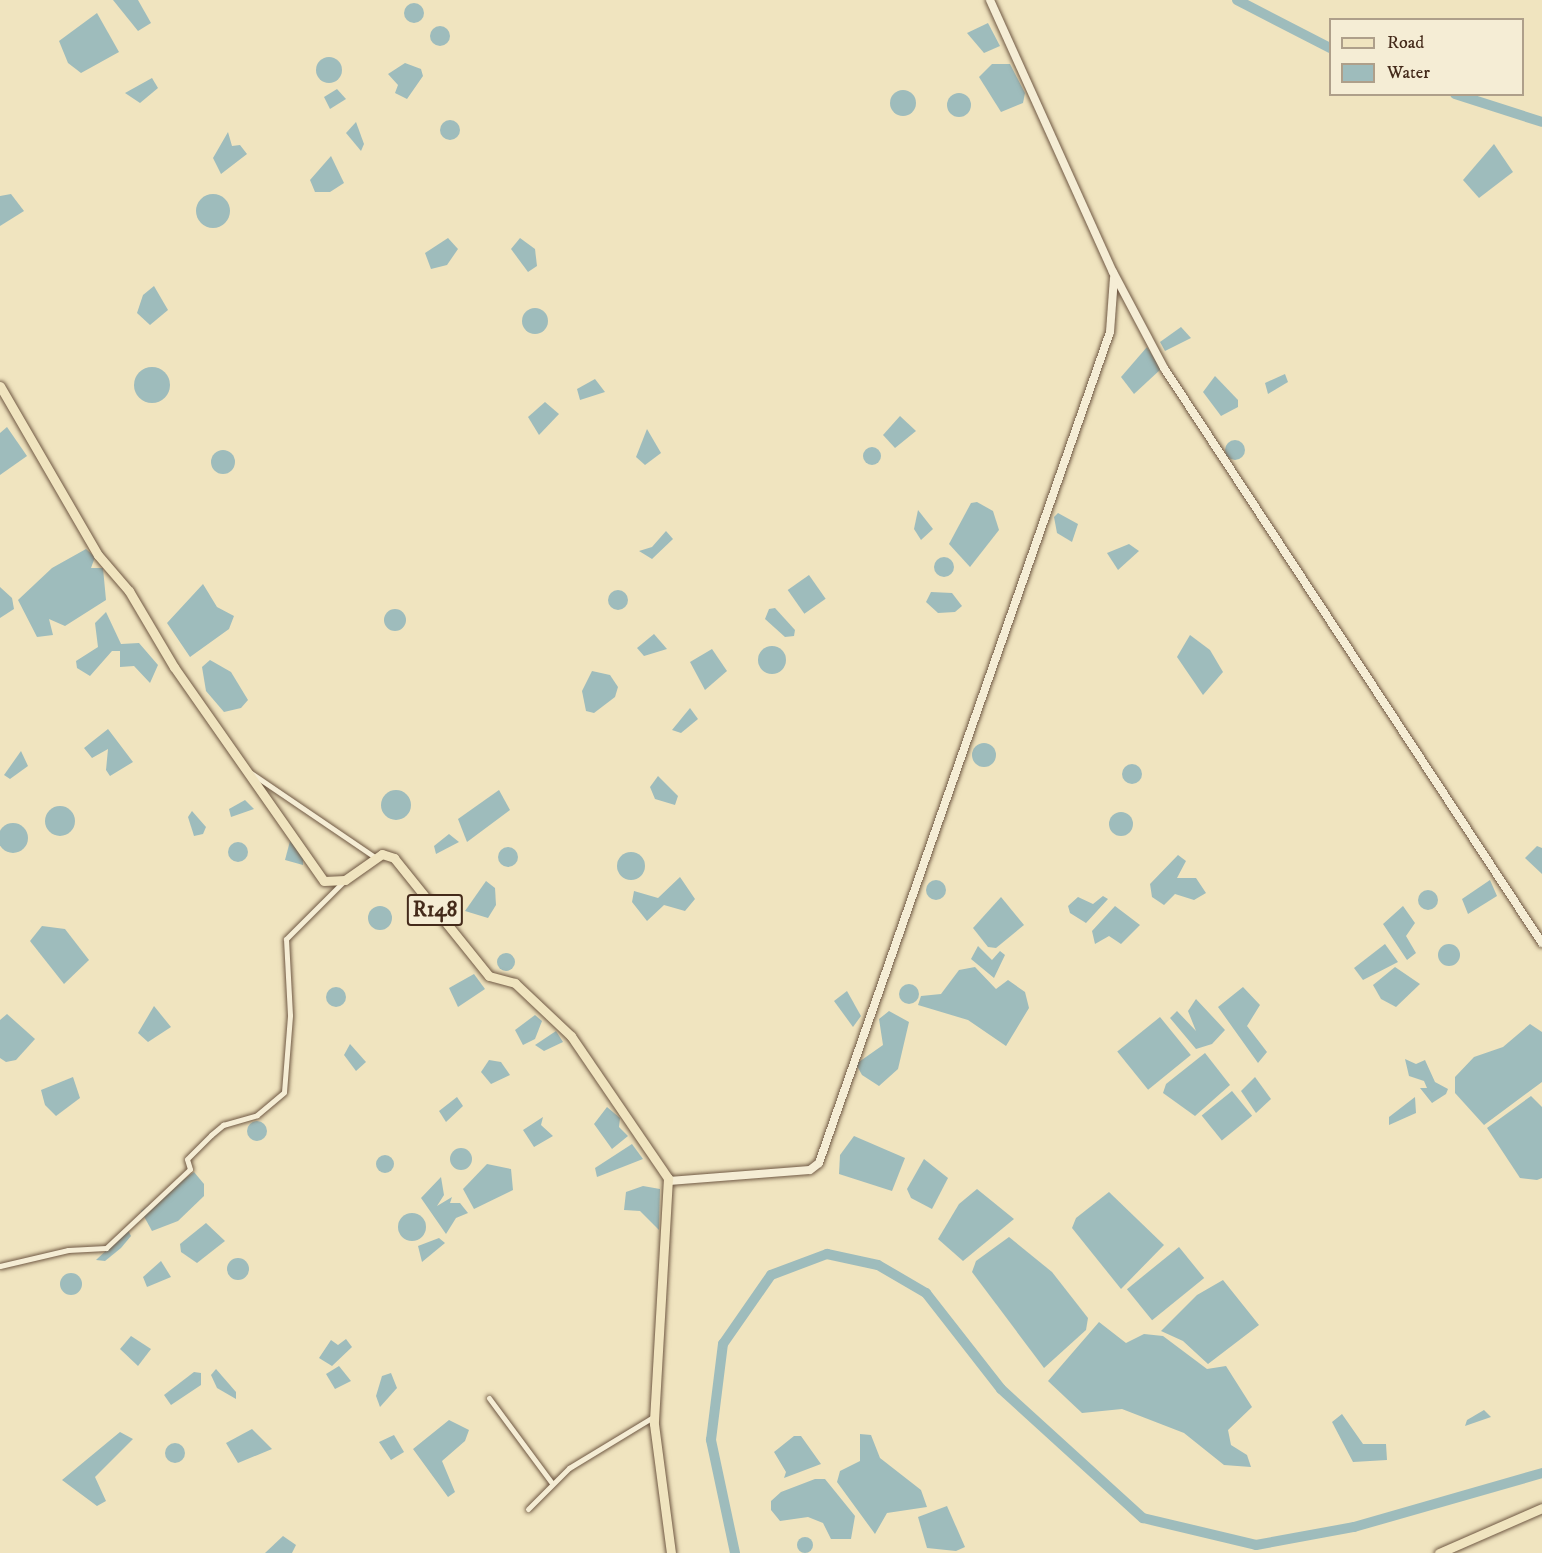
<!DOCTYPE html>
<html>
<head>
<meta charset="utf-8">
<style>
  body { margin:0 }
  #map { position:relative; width:1542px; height:1553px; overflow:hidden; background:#f0e4bf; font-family:"IM FELL DW Pica",serif }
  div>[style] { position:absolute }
  .water>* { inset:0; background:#9ebcbc; transform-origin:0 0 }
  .round { border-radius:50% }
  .river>* { height:10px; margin:-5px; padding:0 5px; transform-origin:5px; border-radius:5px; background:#9ebcbc }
  .roads { filter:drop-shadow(0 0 2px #6f5843) drop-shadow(0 0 2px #6f5843) }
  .street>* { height:5px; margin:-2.5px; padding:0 2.5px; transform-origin:2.5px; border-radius:2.5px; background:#f5edd5 }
  .secondary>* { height:8px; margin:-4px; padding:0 4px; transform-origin:4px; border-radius:4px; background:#f5edd5 }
  .primary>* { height:9px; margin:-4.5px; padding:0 4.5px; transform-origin:4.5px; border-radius:4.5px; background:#f0e4bf }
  span { translate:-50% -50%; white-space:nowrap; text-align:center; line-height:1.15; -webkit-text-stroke:4.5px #f5edd5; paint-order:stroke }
  .shield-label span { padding:2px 4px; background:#f5edd5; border:2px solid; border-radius:4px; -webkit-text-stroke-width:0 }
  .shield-label { font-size:21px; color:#442a1a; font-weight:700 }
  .legend { position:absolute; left:1329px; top:18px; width:195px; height:78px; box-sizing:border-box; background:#f5edd5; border:2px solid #ae9f8a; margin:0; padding:8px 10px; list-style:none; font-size:18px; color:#442a1a }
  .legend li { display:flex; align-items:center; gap:12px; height:30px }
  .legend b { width:30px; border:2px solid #ae9f8a }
</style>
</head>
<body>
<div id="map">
  <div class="water">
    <div style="clip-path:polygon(113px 0,138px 0,151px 23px,138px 31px)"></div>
    <div class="round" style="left:404px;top:3px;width:20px;height:20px"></div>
    <div style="clip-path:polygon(97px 13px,119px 52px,81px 73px,68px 63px,59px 41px)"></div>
    <div style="clip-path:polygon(988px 23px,1000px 46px,984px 53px,967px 33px)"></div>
    <div class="round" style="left:430px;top:26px;width:20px;height:20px"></div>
    <div class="round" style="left:316px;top:57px;width:26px;height:26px"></div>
    <div style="clip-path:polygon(405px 63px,421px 69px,423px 76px,407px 99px,395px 93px,398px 85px,388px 74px)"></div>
    <div style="clip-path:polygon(992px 64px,1010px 64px,1025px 93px,1023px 103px,1001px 112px,979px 77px)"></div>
    <div style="clip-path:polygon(152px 78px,158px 88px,140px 103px,125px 93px)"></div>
    <div style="clip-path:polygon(337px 89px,346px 99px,330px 109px,324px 97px)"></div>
    <div class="round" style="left:890px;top:90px;width:26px;height:26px"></div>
    <div class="round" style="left:947px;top:93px;width:24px;height:24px"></div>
    <div class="round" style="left:440px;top:120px;width:20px;height:20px"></div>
    <div style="clip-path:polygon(356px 122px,364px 144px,361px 151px,346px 133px)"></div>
    <div style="clip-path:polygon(228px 132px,232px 146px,240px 145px,247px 154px,221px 174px,213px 158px)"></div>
    <div style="clip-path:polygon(1494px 144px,1513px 172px,1479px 198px,1463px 180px)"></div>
    <div style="clip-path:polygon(331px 156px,344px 183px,330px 192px,315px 192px,310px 180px)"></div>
    <div class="round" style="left:196px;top:194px;width:34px;height:34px"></div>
    <div style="clip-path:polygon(11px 194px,24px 211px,0 226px,0 196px)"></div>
    <div style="clip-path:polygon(448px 238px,458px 249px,447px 265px,431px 269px,425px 253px)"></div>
    <div style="clip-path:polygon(520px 238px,535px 249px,537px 266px,528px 272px,511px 249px)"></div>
    <div style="clip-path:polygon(154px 286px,168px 310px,150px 325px,137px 313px,143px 295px)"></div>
    <div class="round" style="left:522px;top:308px;width:26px;height:26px"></div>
    <div style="clip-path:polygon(1181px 327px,1191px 338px,1165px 351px,1160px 342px)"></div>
    <div style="clip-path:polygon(1147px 347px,1161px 369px,1134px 394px,1121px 377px)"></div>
    <div class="round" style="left:134px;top:367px;width:36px;height:36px"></div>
    <div style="clip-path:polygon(1285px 374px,1288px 382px,1268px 394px,1265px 383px)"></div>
    <div style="clip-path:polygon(1215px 376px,1238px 400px,1238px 407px,1221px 416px,1203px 392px)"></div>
    <div style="clip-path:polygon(595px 379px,605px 392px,580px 400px,577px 389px)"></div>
    <div style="clip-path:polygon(545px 402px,559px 414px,539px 435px,528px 417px)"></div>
    <div style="clip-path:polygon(900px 416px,916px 431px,895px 448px,883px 435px)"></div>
    <div style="clip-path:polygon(7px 427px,27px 456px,0 475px,0 433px)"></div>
    <div style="clip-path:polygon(647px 429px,661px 453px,645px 465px,636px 457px)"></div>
    <div class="round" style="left:1225px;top:440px;width:20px;height:20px"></div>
    <div class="round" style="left:863px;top:447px;width:18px;height:18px"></div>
    <div class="round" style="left:211px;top:450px;width:24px;height:24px"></div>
    <div style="clip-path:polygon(977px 502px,993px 511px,999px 530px,970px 567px,949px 544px,971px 503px)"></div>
    <div style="clip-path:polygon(918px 510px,933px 529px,921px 540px,914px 529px)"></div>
    <div style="clip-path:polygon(1058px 513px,1078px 524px,1072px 542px,1057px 533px,1054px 517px)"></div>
    <div style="clip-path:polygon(666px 531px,673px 539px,652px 559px,639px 551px,652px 547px)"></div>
    <div style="clip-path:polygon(1129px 544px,1139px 551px,1118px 570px,1107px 553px)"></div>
    <div style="clip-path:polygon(86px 549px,95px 557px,91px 568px,103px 568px,106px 600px,65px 626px,49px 619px,53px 635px,37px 637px,18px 600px,52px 568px)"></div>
    <div class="round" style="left:934px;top:557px;width:20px;height:20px"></div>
    <div style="left:809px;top:575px;width:29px;height:26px;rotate:55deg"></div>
    <div style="clip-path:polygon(203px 584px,217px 607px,234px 616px,229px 629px,190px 657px,167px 623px)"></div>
    <div style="clip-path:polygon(0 587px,12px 598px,14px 609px,0 618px)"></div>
    <div class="round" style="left:608px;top:590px;width:20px;height:20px"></div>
    <div style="clip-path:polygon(931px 592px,952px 593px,962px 606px,955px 612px,938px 613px,926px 602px)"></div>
    <div style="clip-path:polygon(775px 608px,795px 630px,794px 636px,785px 637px,765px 619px,769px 609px)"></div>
    <div class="round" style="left:384px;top:609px;width:22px;height:22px"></div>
    <div style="clip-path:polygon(106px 612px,121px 644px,139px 643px,158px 665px,150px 683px,134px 666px,120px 667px,120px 651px,112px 651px,90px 676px,77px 668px,76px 661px,98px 647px,95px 623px)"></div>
    <div style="clip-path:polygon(654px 634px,667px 649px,644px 656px,637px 648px)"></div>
    <div style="clip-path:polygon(1190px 635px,1210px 650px,1223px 672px,1203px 695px,1177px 657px)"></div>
    <div class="round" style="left:758px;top:646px;width:28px;height:28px"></div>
    <div style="clip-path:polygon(712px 649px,727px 671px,705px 690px,690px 662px)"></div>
    <div style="clip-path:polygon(210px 660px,231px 672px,248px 700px,241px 708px,224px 712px,206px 691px,202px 667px)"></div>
    <div style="clip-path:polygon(592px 671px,610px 675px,618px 687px,615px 697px,594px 713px,586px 711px,582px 691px)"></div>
    <div style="clip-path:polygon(690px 708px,698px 719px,681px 733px,672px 730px)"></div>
    <div style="clip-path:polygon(108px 729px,133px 762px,110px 776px,106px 770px,108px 749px,92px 758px,84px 748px)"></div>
    <div class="round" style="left:972px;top:743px;width:24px;height:24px"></div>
    <div style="clip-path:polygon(21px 751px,28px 766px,10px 779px,4px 775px)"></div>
    <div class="round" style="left:1122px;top:764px;width:20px;height:20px"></div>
    <div style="clip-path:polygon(658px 776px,678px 796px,675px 805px,655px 799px,650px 787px)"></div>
    <div style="clip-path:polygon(499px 790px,510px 810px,467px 842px,458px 819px)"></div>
    <div class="round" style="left:381px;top:790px;width:30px;height:30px"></div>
    <div style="clip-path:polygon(245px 800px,254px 809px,231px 817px,229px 809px)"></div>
    <div class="round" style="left:45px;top:806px;width:30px;height:30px"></div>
    <div style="clip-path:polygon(192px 811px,206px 827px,203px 834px,194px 836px,188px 817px)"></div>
    <div class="round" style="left:1109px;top:812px;width:24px;height:24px"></div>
    <div class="round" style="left:-2px;top:823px;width:30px;height:30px"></div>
    <div style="clip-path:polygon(449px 834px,459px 842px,436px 854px,434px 846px)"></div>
    <div style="clip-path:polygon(290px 841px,303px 856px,303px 865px,285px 860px)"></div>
    <div class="round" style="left:228px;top:842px;width:20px;height:20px"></div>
    <div style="clip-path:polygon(1537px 846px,1542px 848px,1542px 874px,1525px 858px)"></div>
    <div class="round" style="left:498px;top:847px;width:20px;height:20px"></div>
    <div class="round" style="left:617px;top:852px;width:28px;height:28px"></div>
    <div style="clip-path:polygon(1178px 855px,1186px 861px,1177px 878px,1196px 878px,1206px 893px,1194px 900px,1175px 894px,1164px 905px,1152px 897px,1150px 884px)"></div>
    <div style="clip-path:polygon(680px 877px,695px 899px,685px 911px,664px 905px,647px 921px,632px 902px,634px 891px,658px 898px)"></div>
    <div style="clip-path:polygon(1490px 880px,1497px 896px,1468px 914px,1462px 899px)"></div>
    <div class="round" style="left:926px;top:880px;width:20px;height:20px"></div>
    <div style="clip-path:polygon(486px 881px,495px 888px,496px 905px,488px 918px,465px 911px)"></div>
    <div class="round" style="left:1418px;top:890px;width:20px;height:20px"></div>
    <div style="clip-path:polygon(1103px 896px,1108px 899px,1086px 923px,1070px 913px,1068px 906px,1078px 897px,1093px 904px)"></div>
    <div style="clip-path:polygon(1001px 897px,1024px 925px,996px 948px,988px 947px,973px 928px)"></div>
    <div class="round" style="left:368px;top:906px;width:24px;height:24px"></div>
    <div style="clip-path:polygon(1115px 906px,1140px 925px,1121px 944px,1109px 936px,1095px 944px,1092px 931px)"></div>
    <div style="clip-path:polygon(1403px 906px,1415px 923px,1406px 936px,1416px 953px,1407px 960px,1383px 924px)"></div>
    <div style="clip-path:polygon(42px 926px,65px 929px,89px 960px,64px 984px,30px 941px)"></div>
    <div class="round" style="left:1438px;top:944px;width:22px;height:22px"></div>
    <div style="clip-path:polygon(1385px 944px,1398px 962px,1363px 980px,1354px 968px)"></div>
    <div style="clip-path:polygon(978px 946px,992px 960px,1000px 951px,1005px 955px,994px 978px,971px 959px)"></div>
    <div class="round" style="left:497px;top:953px;width:18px;height:18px"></div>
    <div style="clip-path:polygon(975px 967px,996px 989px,1008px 980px,1025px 992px,1029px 1008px,1006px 1046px,968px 1020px,918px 1005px,921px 996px,941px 994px,959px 970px)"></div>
    <div style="clip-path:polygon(1395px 967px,1420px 984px,1396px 1007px,1381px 999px,1373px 985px)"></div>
    <div style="clip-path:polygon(474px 974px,485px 989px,458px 1007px,449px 988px)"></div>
    <div class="round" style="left:899px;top:984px;width:20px;height:20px"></div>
    <div style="clip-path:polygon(1243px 987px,1260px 1005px,1247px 1026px,1267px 1052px,1258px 1063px,1218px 1007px)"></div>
    <div class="round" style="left:326px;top:987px;width:20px;height:20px"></div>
    <div style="clip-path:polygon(847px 991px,861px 1016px,853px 1027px,834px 1001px)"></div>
    <div style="clip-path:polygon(1196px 999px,1225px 1030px,1212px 1044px,1196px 1049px,1170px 1018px,1177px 1011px,1196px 1031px,1188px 1011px)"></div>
    <div style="clip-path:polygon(154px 1006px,171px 1027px,148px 1042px,138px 1033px)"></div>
    <div style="clip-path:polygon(889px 1011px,909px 1022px,898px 1069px,879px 1086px,862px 1075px,856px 1064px,883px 1045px,879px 1019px)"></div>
    <div style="clip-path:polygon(7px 1014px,35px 1039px,16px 1060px,6px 1062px,0 1058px,0 1020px)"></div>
    <div style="clip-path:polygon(535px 1015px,542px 1021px,535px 1039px,523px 1045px,515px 1030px)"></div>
    <div style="left:1160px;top:1017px;width:49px;height:55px;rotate:51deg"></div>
    <div style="clip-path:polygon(1530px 1024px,1542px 1032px,1542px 1082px,1484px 1125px,1455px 1093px,1455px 1077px,1474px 1057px,1503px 1047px)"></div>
    <div style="clip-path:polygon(556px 1031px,563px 1042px,544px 1051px,535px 1045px)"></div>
    <div style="clip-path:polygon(350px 1044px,366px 1062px,356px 1071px,344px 1055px)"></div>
    <div style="clip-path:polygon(1205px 1053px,1230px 1085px,1195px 1116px,1163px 1093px,1166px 1084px)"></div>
    <div style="clip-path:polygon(1405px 1059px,1416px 1064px,1425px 1060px,1435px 1082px,1448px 1089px,1446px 1094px,1432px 1103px,1420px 1088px,1427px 1088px,1424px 1081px,1409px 1076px)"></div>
    <div style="clip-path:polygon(489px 1060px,501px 1062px,510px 1075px,491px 1084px,481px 1072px)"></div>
    <div style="clip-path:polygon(73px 1077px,80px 1098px,56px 1116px,45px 1105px,41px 1090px)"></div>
    <div style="clip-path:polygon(1255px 1077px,1271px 1099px,1256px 1113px,1241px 1091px)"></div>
    <div style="left:1232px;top:1091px;width:32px;height:39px;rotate:51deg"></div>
    <div style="clip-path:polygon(1531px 1096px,1542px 1107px,1542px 1178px,1537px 1180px,1520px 1178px,1487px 1128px)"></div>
    <div style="clip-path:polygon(457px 1097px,463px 1106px,446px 1122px,439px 1111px)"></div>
    <div style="clip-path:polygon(1415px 1097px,1416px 1113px,1389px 1125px,1389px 1117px)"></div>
    <div style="clip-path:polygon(607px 1107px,620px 1118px,619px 1127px,628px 1136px,612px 1149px,594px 1124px)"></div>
    <div style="clip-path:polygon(543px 1117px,541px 1125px,553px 1136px,534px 1147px,523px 1130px)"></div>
    <div class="round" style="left:247px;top:1121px;width:20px;height:20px"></div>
    <div style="clip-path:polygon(854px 1136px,905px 1158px,892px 1191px,839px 1174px,840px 1155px)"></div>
    <div style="clip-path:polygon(632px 1144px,643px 1159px,597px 1177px,595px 1168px)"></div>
    <div class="round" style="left:450px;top:1148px;width:22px;height:22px"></div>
    <div class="round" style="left:376px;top:1155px;width:18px;height:18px"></div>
    <div style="clip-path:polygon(924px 1159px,948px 1178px,932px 1209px,911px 1198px,907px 1189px)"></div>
    <div style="clip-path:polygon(487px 1164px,511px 1169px,513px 1190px,474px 1209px,463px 1189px)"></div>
    <div style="clip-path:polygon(194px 1172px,204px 1184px,204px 1196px,178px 1221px,152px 1231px,141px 1211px)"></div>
    <div style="clip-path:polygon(441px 1177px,444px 1195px,437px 1206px,452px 1197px,450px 1203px,460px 1203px,468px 1213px,456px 1218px,446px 1234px,421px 1198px)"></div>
    <div style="clip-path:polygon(643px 1186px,660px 1189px,659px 1230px,640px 1211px,624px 1210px,626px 1192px)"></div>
    <div style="clip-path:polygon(977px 1189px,1014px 1219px,963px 1261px,938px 1239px,959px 1204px)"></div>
    <div style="clip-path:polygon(1109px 1192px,1164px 1245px,1121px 1289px,1072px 1228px,1076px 1218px)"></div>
    <div class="round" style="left:398px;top:1213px;width:28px;height:28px"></div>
    <div style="clip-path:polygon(206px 1223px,225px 1241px,197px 1263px,181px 1252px,180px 1244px)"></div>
    <div style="clip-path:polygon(128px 1230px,131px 1236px,121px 1248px,105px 1261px,96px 1260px)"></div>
    <div style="clip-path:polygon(1009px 1237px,1052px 1272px,1088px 1318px,1086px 1330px,1044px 1368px,972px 1272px,976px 1261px)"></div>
    <div style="clip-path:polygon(439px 1238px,445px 1243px,422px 1262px,418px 1246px)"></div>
    <div style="left:1179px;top:1247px;width:40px;height:67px;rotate:51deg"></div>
    <div class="round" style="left:227px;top:1258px;width:22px;height:22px"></div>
    <div style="clip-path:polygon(161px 1261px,171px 1277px,147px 1287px,143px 1277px)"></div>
    <div class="round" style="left:60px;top:1273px;width:22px;height:22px"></div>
    <div style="clip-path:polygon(1223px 1280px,1259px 1325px,1208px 1364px,1183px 1341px,1161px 1331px,1197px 1295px)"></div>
    <div style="clip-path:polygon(1099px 1322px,1126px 1343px,1144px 1334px,1163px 1336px,1207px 1369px,1226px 1366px,1252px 1407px,1228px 1430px,1231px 1445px,1247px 1455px,1251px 1467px,1224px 1465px,1184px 1433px,1122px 1409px,1082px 1413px,1048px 1381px)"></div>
    <div style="clip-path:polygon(131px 1336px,151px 1349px,138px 1366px,120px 1349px)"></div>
    <div style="clip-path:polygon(346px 1339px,352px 1347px,332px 1366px,319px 1358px,331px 1340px,338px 1345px)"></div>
    <div style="clip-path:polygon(339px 1366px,351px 1381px,335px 1389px,326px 1374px)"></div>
    <div style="clip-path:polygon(216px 1369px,236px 1392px,236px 1399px,217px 1388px,211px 1375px)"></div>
    <div style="clip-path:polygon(194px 1372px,201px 1373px,201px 1385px,171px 1405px,164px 1395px)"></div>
    <div style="clip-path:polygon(391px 1373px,397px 1388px,380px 1407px,376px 1396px,382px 1376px)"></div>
    <div style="clip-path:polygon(1484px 1410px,1491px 1417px,1465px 1426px,1467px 1420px)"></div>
    <div style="clip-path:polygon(1342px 1414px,1363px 1444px,1386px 1444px,1387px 1460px,1353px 1462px,1332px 1422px)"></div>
    <div style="clip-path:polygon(449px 1420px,469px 1430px,465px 1441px,442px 1461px,455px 1492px,448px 1497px,413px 1449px)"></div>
    <div style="clip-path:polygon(252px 1429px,272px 1449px,238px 1463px,226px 1443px)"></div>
    <div style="clip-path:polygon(120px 1432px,133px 1439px,95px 1477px,106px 1501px,97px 1506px,62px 1480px)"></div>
    <div style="clip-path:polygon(860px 1434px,871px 1435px,880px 1458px,921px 1490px,927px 1507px,887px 1513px,875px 1534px,837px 1482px,840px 1471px,860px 1461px)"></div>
    <div style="clip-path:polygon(394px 1435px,404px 1452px,391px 1460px,379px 1442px)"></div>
    <div style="clip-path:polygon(794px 1436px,801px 1436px,821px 1464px,784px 1478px,786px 1472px,774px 1452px)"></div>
    <div class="round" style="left:165px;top:1443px;width:20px;height:20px"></div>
    <div style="clip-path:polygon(815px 1479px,825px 1479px,855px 1516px,851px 1539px,831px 1539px,823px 1523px,808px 1517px,780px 1521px,771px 1510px,771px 1501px,781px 1492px)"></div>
    <div style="clip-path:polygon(947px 1506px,965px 1547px,956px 1551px,927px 1548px,918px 1517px)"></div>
    <div style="clip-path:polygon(283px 1536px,296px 1545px,292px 1553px,265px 1553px)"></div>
    <div class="round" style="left:797px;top:1537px;width:16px;height:16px"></div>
  </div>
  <div class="river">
    <div style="left:1237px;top:0;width:105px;rotate:27.3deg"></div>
    <div style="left:1455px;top:94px;width:91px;rotate:17.8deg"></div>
    <div style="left:735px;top:1553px;width:116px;rotate:-102deg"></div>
    <div style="left:711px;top:1440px;width:97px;rotate:-82.9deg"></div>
    <div style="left:723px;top:1344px;width:84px;rotate:-55.2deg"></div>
    <div style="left:771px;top:1275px;width:60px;rotate:-20.6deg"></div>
    <div style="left:827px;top:1254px;width:52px;rotate:12.2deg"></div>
    <div style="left:878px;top:1265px;width:56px;rotate:30.3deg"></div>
    <div style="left:926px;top:1293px;width:122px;rotate:52deg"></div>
    <div style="left:1001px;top:1389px;width:192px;rotate:42.3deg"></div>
    <div style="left:1143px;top:1518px;width:116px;rotate:13.4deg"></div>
    <div style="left:1256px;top:1545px;width:100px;rotate:-10.4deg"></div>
    <div style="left:1354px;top:1527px;width:196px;rotate:-16deg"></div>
  </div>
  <div class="roads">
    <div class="street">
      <div style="left:251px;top:773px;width:151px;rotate:34.2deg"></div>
      <div style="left:0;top:1266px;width:70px;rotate:-13.2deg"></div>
      <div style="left:68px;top:1250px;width:38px;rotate:-3deg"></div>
      <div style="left:106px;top:1248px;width:115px;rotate:-43.2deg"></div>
      <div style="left:190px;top:1169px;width:10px;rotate:-107deg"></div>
      <div style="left:187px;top:1159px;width:34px;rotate:-45deg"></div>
      <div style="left:211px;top:1135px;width:16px;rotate:-40deg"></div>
      <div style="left:223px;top:1125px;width:35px;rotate:-16deg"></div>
      <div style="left:257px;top:1115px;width:35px;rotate:-40deg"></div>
      <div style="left:284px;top:1092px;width:77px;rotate:-85.5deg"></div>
      <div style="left:290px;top:1015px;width:76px;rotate:-93deg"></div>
      <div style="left:286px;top:939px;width:82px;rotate:-45deg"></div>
      <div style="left:489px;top:1398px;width:106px;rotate:53.5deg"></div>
      <div style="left:528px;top:1509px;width:58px;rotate:-45deg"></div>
      <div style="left:569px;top:1468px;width:100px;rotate:-31.2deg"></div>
    </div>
    <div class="secondary">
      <div style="left:990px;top:0;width:299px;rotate:65.7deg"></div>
      <div style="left:1113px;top:272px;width:109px;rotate:62deg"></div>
      <div style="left:1164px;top:368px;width:688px;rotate:56.68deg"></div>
      <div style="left:669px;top:1181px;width:141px;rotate:-4.5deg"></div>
      <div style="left:810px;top:1170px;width:11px;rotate:-38deg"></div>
      <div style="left:819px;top:1163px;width:880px;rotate:-70.7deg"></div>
      <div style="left:1110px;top:332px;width:54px;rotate:-85.8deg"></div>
    </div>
    <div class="primary">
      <div style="left:0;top:386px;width:195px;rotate:59.9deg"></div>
      <div style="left:98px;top:555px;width:48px;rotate:49.3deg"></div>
      <div style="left:129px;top:591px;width:88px;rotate:59.4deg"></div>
      <div style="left:174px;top:667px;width:261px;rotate:55deg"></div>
      <div style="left:324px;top:881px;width:21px;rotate:-3deg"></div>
      <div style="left:345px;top:880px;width:45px;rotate:-35.1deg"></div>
      <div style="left:382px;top:854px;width:13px;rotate:18deg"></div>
      <div style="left:394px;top:858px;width:151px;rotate:51.2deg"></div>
      <div style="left:489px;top:976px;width:27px;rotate:15deg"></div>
      <div style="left:515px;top:983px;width:77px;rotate:43.4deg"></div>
      <div style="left:571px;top:1036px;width:172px;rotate:55.7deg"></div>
      <div style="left:668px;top:1178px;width:246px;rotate:93.3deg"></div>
      <div style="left:654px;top:1424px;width:130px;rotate:82.5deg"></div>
      <div style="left:1439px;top:1553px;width:112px;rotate:-23.6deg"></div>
    </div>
  </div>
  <div class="shield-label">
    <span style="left:435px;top:910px">R148</span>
  </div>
  <ul class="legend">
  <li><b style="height:8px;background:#f0e4bf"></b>Road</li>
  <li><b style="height:16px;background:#9ebcbc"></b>Water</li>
  </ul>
</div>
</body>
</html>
